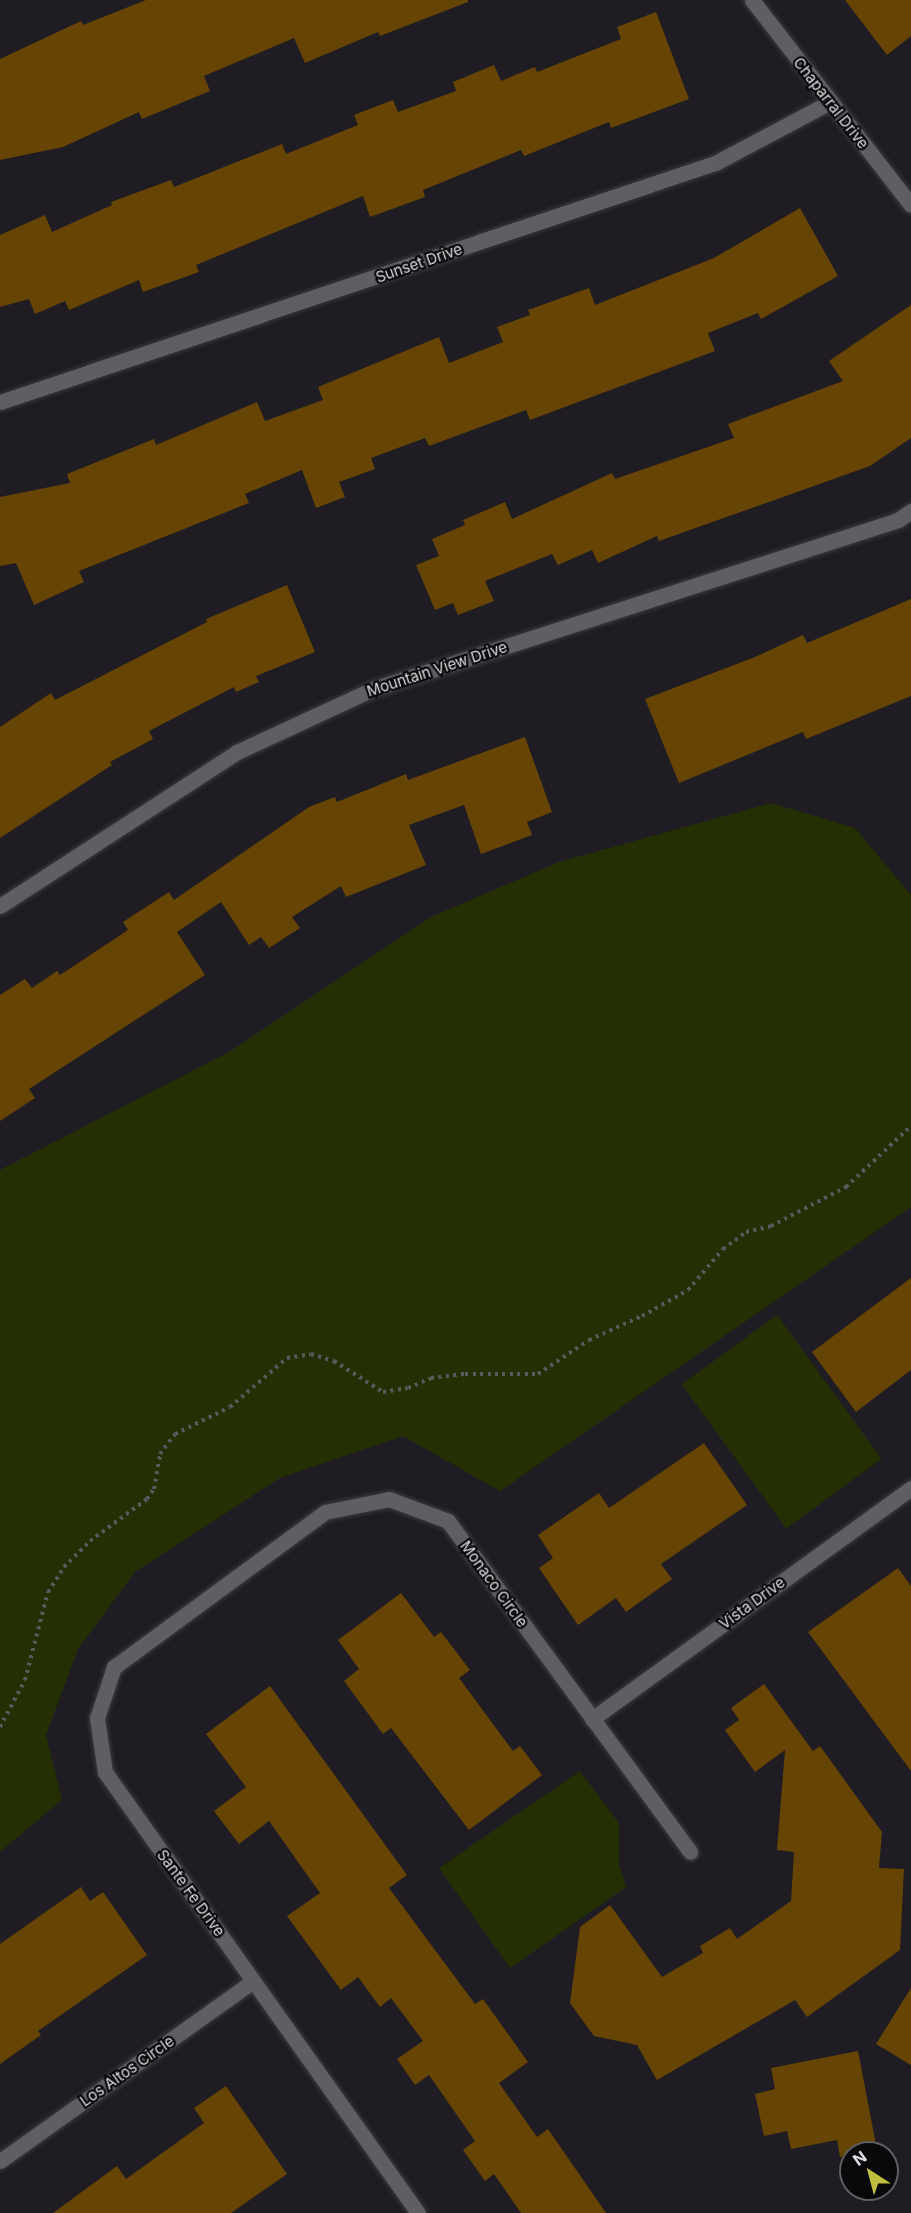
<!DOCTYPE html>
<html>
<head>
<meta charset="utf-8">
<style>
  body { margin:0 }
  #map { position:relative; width:911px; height:2213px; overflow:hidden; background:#1f1d23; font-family:Inter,sans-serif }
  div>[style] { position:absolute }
  .green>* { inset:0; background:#243004; transform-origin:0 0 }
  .building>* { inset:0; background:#664403 }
  .path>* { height:4px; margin-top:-2px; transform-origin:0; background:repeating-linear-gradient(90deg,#5a595e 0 3px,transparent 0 7.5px) }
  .roads { filter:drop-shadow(0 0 2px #3c3b3f) drop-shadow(0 0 2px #3c3b3f) }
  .street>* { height:15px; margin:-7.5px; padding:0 7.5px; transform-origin:7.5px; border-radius:7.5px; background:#605e65 }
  span { translate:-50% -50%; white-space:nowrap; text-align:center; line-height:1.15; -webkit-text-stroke:4.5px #09080a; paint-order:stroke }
  .street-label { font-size:15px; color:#dfdee2 }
  .north { position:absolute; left:839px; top:2141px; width:60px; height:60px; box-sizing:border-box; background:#09080a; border:2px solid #5f5e60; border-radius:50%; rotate:324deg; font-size:16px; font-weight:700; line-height:24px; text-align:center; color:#dfdee2 }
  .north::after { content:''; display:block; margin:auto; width:21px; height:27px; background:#bfbe41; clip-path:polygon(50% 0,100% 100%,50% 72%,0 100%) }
</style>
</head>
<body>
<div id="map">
  <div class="green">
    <div style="clip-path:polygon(771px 803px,855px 828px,911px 895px,911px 1207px,500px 1491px,403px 1436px,280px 1478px,135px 1572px,78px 1649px,46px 1735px,62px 1800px,0 1852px,0 1170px,229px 1052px,431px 917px,559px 862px)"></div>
    <div style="left:777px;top:1315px;width:178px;height:118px;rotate:54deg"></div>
    <div style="clip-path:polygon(580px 1771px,619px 1823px,619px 1864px,626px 1887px,510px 1968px,439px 1868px)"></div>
  </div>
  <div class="building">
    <div style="clip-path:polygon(146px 0,468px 0,468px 2px,380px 36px,378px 32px,305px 63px,294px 38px,204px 76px,210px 91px,142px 119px,139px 112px,63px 147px,0 160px,0 59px,81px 21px,83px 25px)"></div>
    <div style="clip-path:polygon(845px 0,911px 0,911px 36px,887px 55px)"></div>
    <div style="clip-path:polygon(656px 12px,689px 99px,611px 128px,609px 122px,524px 156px,521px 150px,423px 190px,425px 197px,370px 217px,363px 196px,196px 265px,199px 272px,143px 292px,139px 280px,69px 310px,65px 301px,35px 314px,29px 299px,0 307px,0 235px,45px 215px,52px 232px,112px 205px,111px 202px,171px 180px,174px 187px,282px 144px,286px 154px,358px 125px,354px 115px,393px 100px,398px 112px,456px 91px,453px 82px,494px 65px,501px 81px,535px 67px,537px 72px,621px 39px,617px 27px)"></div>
    <div style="clip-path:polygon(800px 208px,838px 276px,761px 319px,758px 313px,708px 333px,715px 351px,530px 420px,526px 410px,429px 446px,425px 438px,371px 458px,375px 469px,339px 482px,345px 497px,316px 508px,302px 470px,245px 494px,249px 503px,79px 571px,84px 582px,34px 605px,16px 563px,0 566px,0 497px,70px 483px,67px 474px,154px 439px,156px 445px,257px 402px,265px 421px,323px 400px,318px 387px,439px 337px,449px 363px,503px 342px,497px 327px,530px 315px,528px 310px,589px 288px,595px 305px,714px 258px)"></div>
    <div style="clip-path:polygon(911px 305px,911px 438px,870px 466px,659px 541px,657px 536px,598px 563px,592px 550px,558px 565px,552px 554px,485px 581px,494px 601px,458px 615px,453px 603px,435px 610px,416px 565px,439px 556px,432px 539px,465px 525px,463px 520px,505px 502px,512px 519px,612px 473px,615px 479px,734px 438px,728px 424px,843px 381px,829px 361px)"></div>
    <div style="clip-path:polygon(287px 585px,315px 652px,256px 676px,259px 682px,236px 692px,234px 687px,149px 731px,153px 739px,110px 762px,112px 765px,0 838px,0 727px,51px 693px,55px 700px,207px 622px,206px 619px)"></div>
    <div style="clip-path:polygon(911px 599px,911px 696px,806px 739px,803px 732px,679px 783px,645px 699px,755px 657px,803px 635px,807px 643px)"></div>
    <div style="clip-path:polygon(525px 737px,552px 812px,527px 822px,532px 835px,481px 854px,464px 805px,409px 825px,426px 865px,346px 897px,341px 886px,292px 917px,300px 928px,269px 948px,261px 937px,249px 945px,221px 902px,177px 932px,205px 975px,29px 1089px,35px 1098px,0 1121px,0 995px,25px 979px,32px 988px,57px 971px,60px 975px,128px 930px,123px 922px,169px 892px,174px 900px,309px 807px,335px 797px,337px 802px,406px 774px,408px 780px)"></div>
    <div style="clip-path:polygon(911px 1278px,911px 1370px,856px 1412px,812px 1352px)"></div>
    <div style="clip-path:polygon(704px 1443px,747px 1505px,661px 1564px,672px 1579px,626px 1612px,616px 1598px,578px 1625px,539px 1568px,553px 1558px,538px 1535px,599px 1493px,609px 1508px)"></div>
    <div style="clip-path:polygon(898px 1568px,911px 1586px,911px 1771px,808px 1632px)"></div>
    <div style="clip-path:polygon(401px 1593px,434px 1637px,441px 1632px,470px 1670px,459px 1678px,513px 1751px,520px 1746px,542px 1775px,469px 1830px,391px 1728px,383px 1734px,344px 1681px,359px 1669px,338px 1640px)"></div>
    <div style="clip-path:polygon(764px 1684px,813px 1751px,820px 1746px,882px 1832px,879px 1868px,904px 1869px,900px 1950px,807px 2017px,795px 2000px,657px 2080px,637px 2045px,594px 2036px,570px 2003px,580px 1927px,610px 1905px,662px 1977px,703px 1953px,700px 1946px,730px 1928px,737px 1939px,791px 1901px,794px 1852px,777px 1850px,785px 1750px,755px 1772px,725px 1730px,739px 1720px,731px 1708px)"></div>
    <div style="clip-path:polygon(270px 1686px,407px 1875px,389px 1888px,475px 2004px,483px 1999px,528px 2062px,499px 2083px,537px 2137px,548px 2129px,606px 2213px,521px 2213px,494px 2174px,485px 2181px,463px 2150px,475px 2141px,429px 2075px,415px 2085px,397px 2059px,423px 2041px,391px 1998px,380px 2007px,358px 1977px,341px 1990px,287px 1916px,320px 1893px,269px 1821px,239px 1844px,214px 1811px,246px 1787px,206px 1734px)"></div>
    <div style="clip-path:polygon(81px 1887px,90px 1901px,103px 1892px,147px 1955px,38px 2031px,41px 2035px,0 2064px,0 1944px)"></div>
    <div style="clip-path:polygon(911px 1988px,911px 2065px,876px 2044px)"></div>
    <div style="clip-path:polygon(858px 2051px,877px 2150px,840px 2157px,837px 2140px,791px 2149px,787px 2131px,764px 2136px,755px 2094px,775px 2089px,771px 2068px)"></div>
    <div style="clip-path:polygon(226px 2086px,287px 2174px,231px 2213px,53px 2213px,117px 2166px,126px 2179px,204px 2123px,194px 2108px)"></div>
  </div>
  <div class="path">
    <div style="left:0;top:1727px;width:53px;rotate:-62deg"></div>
    <div style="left:25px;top:1680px;width:91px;rotate:-75.4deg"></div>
    <div style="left:48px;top:1592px;width:30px;rotate:-57deg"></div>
    <div style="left:64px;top:1567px;width:37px;rotate:-45deg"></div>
    <div style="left:90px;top:1541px;width:71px;rotate:-36.4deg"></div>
    <div style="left:147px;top:1499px;width:12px;rotate:-55deg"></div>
    <div style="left:154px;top:1489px;width:36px;rotate:-80deg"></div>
    <div style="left:160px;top:1454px;width:25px;rotate:-53deg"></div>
    <div style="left:175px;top:1434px;width:61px;rotate:-26.1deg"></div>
    <div style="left:230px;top:1407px;width:75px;rotate:-40.7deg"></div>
    <div style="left:287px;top:1358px;width:24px;rotate:-9deg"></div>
    <div style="left:311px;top:1354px;width:24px;rotate:17deg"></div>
    <div style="left:334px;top:1361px;width:58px;rotate:32.3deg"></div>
    <div style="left:383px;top:1392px;width:25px;rotate:-9deg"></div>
    <div style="left:408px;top:1388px;width:25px;rotate:-23deg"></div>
    <div style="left:431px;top:1378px;width:34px;rotate:-7deg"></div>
    <div style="left:465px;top:1374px;width:73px"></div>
    <div style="left:538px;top:1374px;width:61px;rotate:-33.7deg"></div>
    <div style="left:589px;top:1340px;width:58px;rotate:-24.4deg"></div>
    <div style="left:642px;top:1316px;width:53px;rotate:-29.5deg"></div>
    <div style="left:688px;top:1290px;width:54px;rotate:-49.5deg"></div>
    <div style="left:723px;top:1249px;width:29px;rotate:-36deg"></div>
    <div style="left:746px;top:1232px;width:26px;rotate:-13deg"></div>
    <div style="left:771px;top:1226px;width:85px;rotate:-27.5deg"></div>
    <div style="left:846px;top:1187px;width:89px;rotate:-43.2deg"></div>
  </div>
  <div class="roads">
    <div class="street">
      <div style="left:752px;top:0;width:259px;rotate:52.2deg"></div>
      <div style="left:0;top:402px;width:754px;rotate:-18.48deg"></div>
      <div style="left:715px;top:163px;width:130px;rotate:-27.9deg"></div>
      <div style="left:0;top:906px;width:283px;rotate:-33deg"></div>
      <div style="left:237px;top:752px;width:150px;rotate:-24.9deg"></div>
      <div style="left:373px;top:689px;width:552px;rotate:-17.84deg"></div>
      <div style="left:898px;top:520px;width:16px;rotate:-35deg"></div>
      <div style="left:592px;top:1719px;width:394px;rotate:-35.9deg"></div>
      <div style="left:0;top:2161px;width:310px;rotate:-35.4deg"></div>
      <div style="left:418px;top:2213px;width:541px;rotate:-125.37deg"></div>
      <div style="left:105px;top:1772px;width:55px;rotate:-98.4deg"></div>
      <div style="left:97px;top:1718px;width:54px;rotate:-71.6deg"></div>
      <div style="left:114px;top:1667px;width:262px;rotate:-36.3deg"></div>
      <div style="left:325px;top:1512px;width:65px;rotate:-11.5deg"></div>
      <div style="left:389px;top:1499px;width:63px;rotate:20.4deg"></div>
      <div style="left:448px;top:1521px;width:410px;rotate:53.8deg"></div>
    </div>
  </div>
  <div class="street-label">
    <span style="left:831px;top:103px;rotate:52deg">Chaparral Drive</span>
    <span style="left:419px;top:263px;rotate:-19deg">Sunset Drive</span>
    <span style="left:437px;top:669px;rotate:-18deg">Mountain View Drive</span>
    <span style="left:494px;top:1584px;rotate:54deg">Monaco Circle</span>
    <span style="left:752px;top:1603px;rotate:-36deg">Vista Drive</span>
    <span style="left:191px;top:1893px;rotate:54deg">Sante Fe Drive</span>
    <span style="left:127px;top:2071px;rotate:-35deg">Los Altos Circle</span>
  </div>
  <div class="north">N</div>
</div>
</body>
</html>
